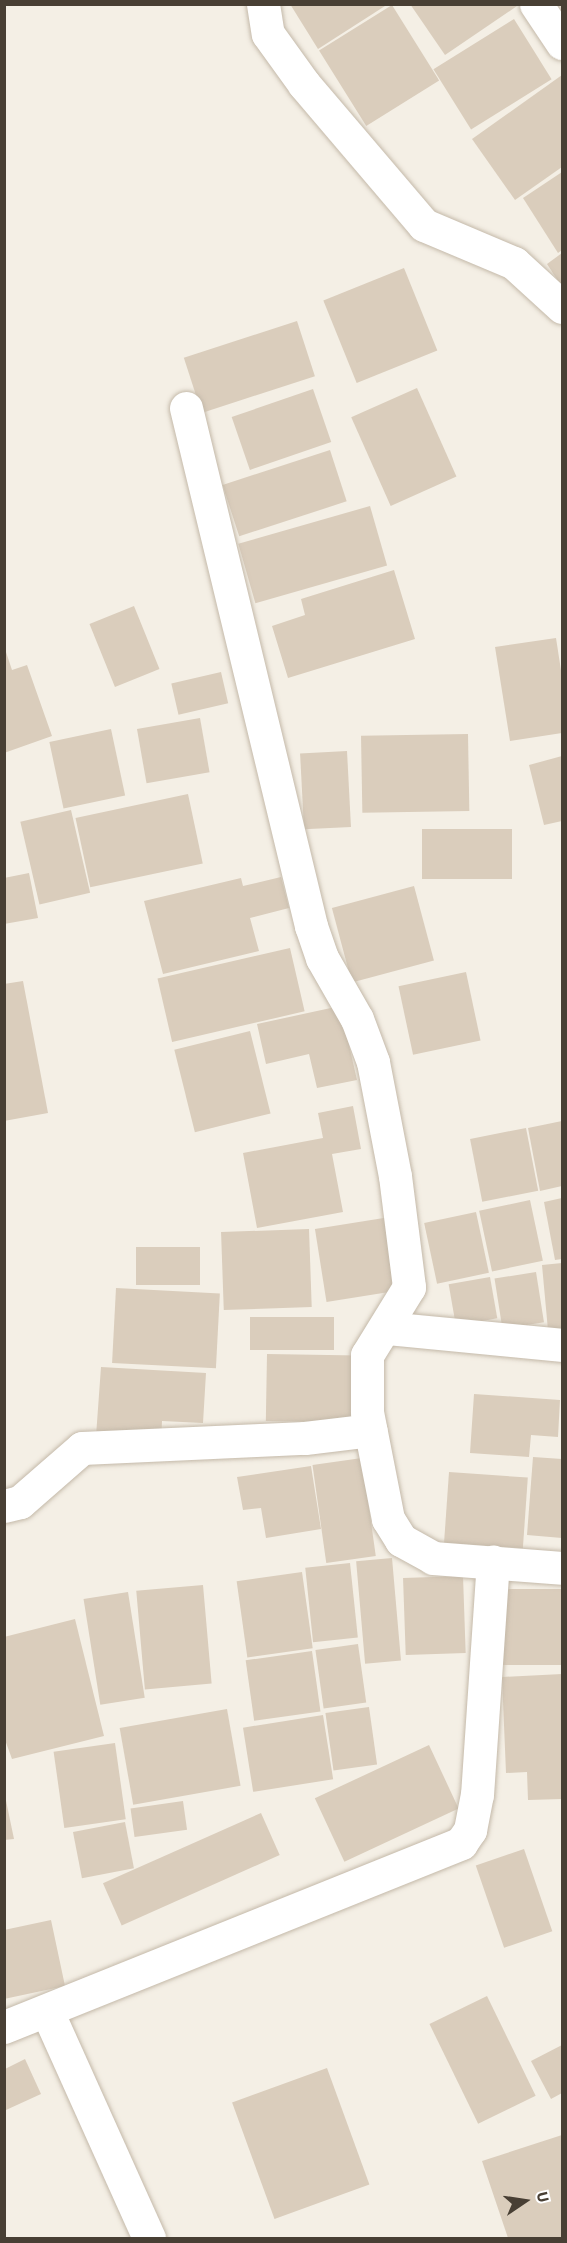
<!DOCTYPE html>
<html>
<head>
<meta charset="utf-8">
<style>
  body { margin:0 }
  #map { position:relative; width:567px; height:2243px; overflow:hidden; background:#f4efe5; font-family:"Source Sans 3",sans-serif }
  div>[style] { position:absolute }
  .building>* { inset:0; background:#dacdbc; transform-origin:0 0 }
  .roads { filter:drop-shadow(0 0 2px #c4b9a9) drop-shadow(0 0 2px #c4b9a9) }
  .minor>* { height:33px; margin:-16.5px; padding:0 16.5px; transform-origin:16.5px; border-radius:16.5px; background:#fff }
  span { translate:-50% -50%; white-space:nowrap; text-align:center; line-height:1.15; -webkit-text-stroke:5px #fff; paint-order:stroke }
  .frame { position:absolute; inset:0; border:6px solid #483f34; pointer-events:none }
  .north { position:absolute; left:495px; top:2171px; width:60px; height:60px; -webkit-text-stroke:4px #fff; paint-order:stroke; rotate:77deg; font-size:16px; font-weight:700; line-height:24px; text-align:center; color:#483f34 }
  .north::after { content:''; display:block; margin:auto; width:21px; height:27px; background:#483f34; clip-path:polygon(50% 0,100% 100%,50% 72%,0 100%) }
</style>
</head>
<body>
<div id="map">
  <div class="building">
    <div style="clip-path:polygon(290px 4px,384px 4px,385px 6px,318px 49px)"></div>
    <div style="clip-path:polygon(410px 4px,516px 4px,517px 6px,445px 55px)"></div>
    <div style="left:392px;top:5px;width:89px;height:86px;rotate:58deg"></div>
    <div style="left:514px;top:19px;width:71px;height:95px;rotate:58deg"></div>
    <div style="clip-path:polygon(562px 75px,562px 167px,515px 200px,472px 139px)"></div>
    <div style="clip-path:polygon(562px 172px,562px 250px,558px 253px,523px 198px)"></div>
    <div style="clip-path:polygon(562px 253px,562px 287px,547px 264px)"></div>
    <div style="left:404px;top:268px;width:89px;height:87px;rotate:68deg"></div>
    <div style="left:297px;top:321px;width:58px;height:119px;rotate:72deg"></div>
    <div style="left:417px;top:388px;width:97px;height:72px;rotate:66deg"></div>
    <div style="left:313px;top:389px;width:56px;height:86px;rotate:71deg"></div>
    <div style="left:330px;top:450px;width:54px;height:113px;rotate:72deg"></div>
    <div style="left:370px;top:506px;width:62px;height:137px;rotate:74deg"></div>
    <div style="clip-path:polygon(394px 570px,415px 639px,288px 678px,272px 626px,305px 615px,301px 599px)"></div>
    <div style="left:134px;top:606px;width:68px;height:48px;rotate:68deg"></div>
    <div style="clip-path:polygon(556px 638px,562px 677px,562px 733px,510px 741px,495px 647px)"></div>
    <div style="clip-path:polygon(5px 649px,12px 670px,27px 665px,52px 736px,4px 753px)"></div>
    <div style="left:221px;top:672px;width:32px;height:51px;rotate:77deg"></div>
    <div style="left:200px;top:718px;width:55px;height:64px;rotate:80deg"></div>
    <div style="left:111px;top:729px;width:68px;height:63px;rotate:78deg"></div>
    <div style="left:468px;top:734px;width:77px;height:107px;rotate:89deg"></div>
    <div style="left:347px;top:751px;width:76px;height:47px;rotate:87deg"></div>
    <div style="clip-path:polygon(562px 756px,562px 821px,544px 825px,529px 765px)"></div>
    <div style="left:188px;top:794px;width:71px;height:115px;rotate:78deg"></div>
    <div style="left:71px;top:810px;width:85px;height:52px;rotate:77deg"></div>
    <div style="left:512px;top:829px;width:50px;height:90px;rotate:90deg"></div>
    <div style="clip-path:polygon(29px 873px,38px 918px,4px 924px,4px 878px)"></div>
    <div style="clip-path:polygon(281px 877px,289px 908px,250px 918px,259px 951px,163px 974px,144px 901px,241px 878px,243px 886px)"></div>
    <div style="left:414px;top:886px;width:77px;height:85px;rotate:75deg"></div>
    <div style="left:290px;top:948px;width:65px;height:136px;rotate:77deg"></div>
    <div style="left:466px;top:972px;width:70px;height:69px;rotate:78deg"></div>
    <div style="clip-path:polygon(23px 981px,48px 1113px,4px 1121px,4px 984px)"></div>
    <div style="clip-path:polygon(340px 1006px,357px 1080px,317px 1088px,309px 1054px,266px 1064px,257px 1024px)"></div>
    <div style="left:250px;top:1031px;width:85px;height:78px;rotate:76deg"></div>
    <div style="clip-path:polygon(353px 1106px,361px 1149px,332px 1154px,343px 1212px,257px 1228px,243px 1153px,323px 1138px,318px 1113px)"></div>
    <div style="clip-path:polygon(562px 1121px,562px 1186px,540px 1191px,528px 1128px)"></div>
    <div style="left:526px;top:1128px;width:64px;height:57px;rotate:79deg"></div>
    <div style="clip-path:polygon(562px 1198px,562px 1259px,555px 1260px,544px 1202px)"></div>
    <div style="left:530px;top:1200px;width:62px;height:52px;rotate:78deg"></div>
    <div style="left:476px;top:1212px;width:62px;height:53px;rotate:78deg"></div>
    <div style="left:390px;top:1217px;width:74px;height:76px;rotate:81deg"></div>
    <div style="left:309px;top:1229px;width:78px;height:88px;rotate:88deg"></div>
    <div style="left:136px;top:1247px;width:64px;height:38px"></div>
    <div style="clip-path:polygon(562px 1263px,562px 1340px,549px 1341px,542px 1265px)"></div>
    <div style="left:536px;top:1272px;width:51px;height:42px;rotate:81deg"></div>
    <div style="left:490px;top:1277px;width:42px;height:42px;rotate:80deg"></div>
    <div style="left:116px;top:1288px;width:104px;height:75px;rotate:3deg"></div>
    <div style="left:334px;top:1317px;width:33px;height:84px;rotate:90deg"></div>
    <div style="left:267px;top:1354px;width:91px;height:67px;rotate:1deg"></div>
    <div style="clip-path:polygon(101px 1367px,206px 1373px,203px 1423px,162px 1421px,161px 1441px,96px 1436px)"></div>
    <div style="clip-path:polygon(474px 1394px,560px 1400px,558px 1437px,531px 1435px,529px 1457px,470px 1453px)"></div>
    <div style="clip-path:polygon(533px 1457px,562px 1459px,562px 1538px,527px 1535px)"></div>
    <div style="left:362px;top:1458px;width:99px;height:50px;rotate:82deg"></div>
    <div style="clip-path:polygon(311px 1466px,321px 1529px,266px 1538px,261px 1508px,243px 1510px,237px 1477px)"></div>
    <div style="left:449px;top:1472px;width:79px;height:71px;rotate:4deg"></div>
    <div style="left:392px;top:1558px;width:103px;height:36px;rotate:85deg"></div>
    <div style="left:350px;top:1563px;width:75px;height:45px;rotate:84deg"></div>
    <div style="left:302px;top:1572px;width:77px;height:66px;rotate:82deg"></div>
    <div style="left:463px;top:1576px;width:77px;height:60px;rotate:88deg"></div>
    <div style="left:203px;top:1585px;width:99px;height:67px;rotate:85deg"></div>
    <div style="left:503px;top:1589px;width:59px;height:76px"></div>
    <div style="left:128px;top:1592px;width:107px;height:45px;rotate:81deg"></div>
    <div style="clip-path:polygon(75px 1619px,104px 1736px,12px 1759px,4px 1737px,4px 1637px)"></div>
    <div style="left:358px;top:1644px;width:59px;height:43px;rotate:82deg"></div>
    <div style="left:312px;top:1651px;width:61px;height:67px;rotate:82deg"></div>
    <div style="clip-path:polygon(562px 1674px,562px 1799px,528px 1800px,527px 1772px,506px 1773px,502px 1677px)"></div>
    <div style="left:369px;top:1707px;width:58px;height:44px;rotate:82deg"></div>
    <div style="left:227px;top:1709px;width:78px;height:109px;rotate:80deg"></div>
    <div style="left:323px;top:1715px;width:65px;height:81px;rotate:81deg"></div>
    <div style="left:115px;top:1743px;width:77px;height:62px;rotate:82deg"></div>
    <div style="left:429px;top:1745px;width:70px;height:126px;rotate:65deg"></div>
    <div style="clip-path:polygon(4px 1791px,14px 1839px,4px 1840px)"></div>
    <div style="left:183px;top:1801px;width:29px;height:53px;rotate:82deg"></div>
    <div style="left:261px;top:1813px;width:46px;height:173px;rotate:66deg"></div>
    <div style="left:125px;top:1822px;width:47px;height:53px;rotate:79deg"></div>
    <div style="left:524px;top:1849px;width:87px;height:51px;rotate:71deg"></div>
    <div style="clip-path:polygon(51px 1920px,65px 1986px,4px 1999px,4px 1930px)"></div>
    <div style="left:487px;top:1996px;width:111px;height:64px;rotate:64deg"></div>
    <div style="clip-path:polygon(562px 2045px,562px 2093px,551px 2099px,531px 2061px)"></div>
    <div style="clip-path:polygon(25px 2059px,41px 2094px,6px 2110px,5px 2069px)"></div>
    <div style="left:327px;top:2068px;width:124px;height:101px;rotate:70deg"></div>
    <div style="clip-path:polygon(562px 2135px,562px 2238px,508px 2238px,482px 2161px)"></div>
  </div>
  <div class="roads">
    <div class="minor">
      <div style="left:263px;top:4px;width:30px;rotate:81deg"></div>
      <div style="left:268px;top:34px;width:62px;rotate:54.2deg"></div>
      <div style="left:304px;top:84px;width:185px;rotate:49.6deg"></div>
      <div style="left:424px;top:225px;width:98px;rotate:22.9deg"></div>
      <div style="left:514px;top:263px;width:65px;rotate:42.5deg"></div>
      <div style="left:536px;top:4px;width:47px;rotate:56.3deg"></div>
      <div style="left:186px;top:408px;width:533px;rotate:76.43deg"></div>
      <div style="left:311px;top:926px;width:34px;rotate:71deg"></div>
      <div style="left:322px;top:958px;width:70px;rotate:60.2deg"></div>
      <div style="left:357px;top:1019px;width:46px;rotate:69.6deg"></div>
      <div style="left:373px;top:1062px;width:116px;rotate:79.1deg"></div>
      <div style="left:395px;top:1176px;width:112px;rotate:82.8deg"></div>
      <div style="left:409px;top:1287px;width:80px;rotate:121.7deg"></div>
      <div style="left:367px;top:1355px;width:57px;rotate:90deg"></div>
      <div style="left:367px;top:1412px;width:109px;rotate:78.9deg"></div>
      <div style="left:388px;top:1519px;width:25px;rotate:58deg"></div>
      <div style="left:401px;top:1540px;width:37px;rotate:29deg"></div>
      <div style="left:433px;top:1558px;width:129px;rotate:4.4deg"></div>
      <div style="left:386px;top:1328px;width:177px;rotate:5.5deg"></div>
      <div style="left:4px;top:1506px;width:16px;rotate:-14deg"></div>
      <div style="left:20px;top:1502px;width:82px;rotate:-41.1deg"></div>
      <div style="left:82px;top:1448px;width:223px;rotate:-2.6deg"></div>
      <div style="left:305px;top:1438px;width:66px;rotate:-6.9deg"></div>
      <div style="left:47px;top:2011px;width:249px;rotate:65.8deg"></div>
      <div style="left:4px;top:2027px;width:493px;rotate:-21.9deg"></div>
      <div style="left:461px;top:1843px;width:16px;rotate:-55deg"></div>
      <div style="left:470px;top:1830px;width:36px;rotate:-79deg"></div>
      <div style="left:477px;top:1795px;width:234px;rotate:-86.1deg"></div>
    </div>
  </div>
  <div class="frame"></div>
  <div class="north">U</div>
</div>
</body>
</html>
